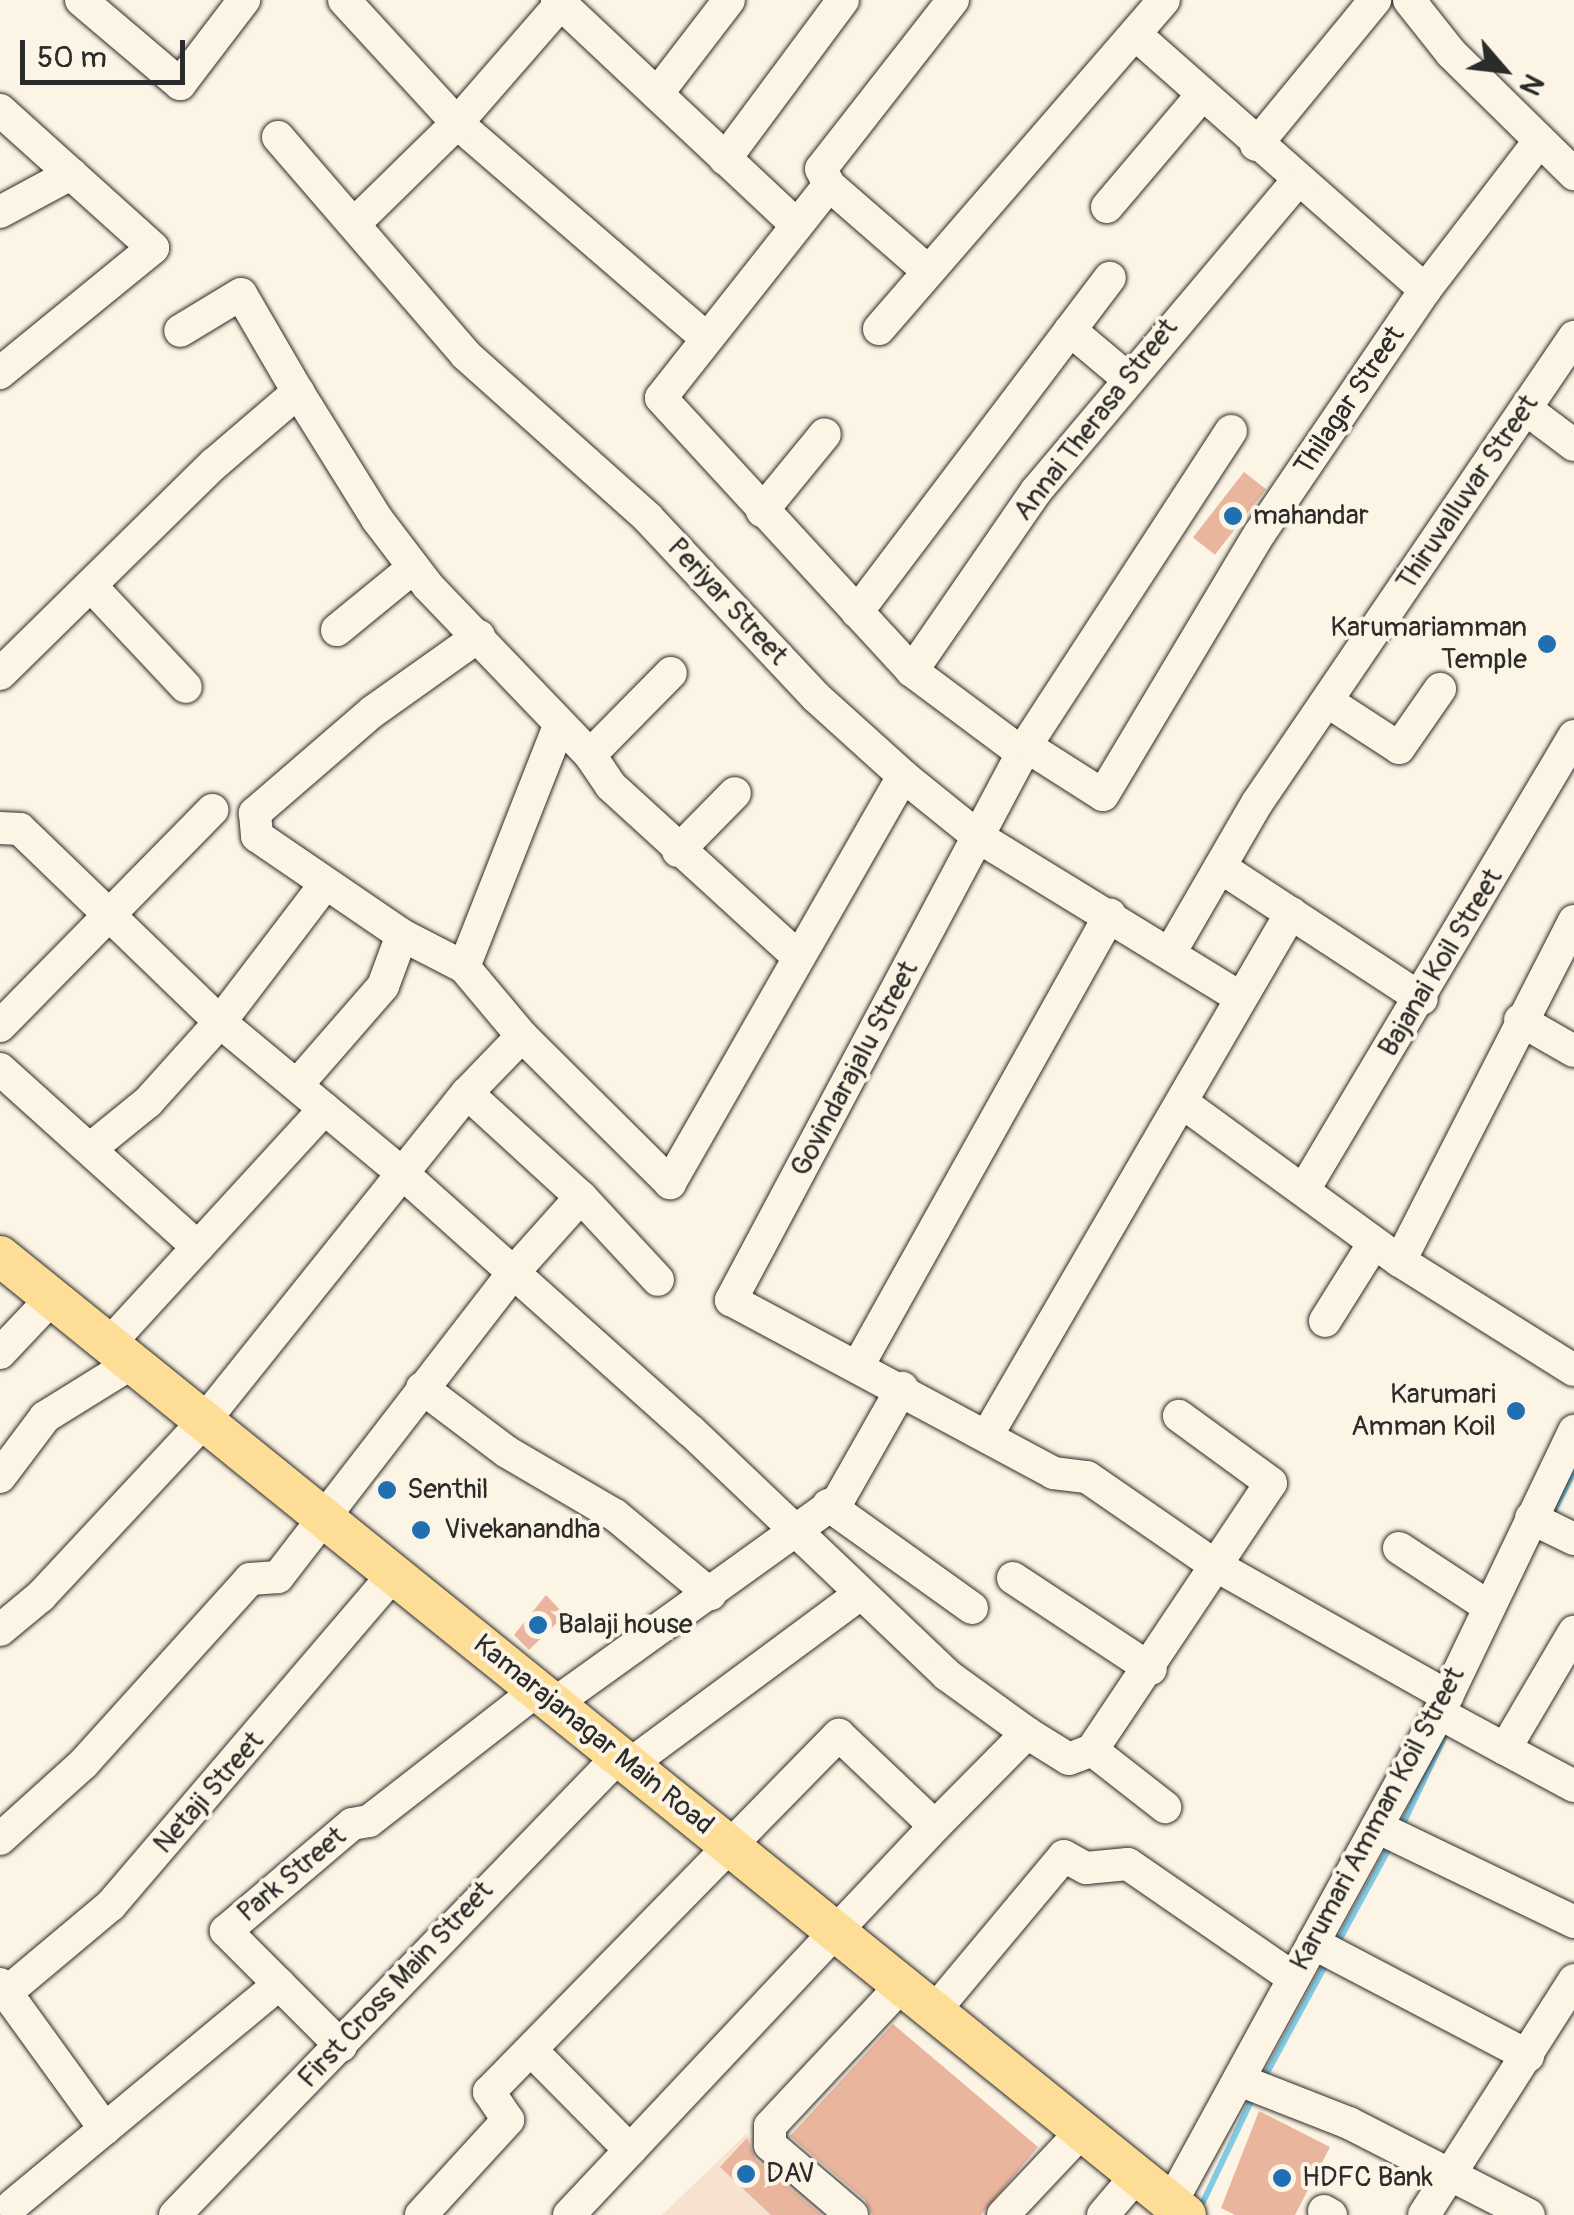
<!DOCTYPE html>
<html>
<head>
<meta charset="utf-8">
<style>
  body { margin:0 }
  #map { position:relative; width:1574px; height:2215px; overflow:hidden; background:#fcf5e5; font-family:Pangolin,sans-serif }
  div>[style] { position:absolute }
  .built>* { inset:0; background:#f7e2cf }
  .stream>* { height:6px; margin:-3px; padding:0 3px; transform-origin:3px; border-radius:3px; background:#83cae4 }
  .building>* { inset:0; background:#eab59d; transform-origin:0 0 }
  .roads { filter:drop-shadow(0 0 2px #2b2b2b) drop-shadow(0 0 2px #2b2b2b) }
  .minor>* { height:32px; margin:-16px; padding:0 16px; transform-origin:16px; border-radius:16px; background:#fcf5e5 }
  .major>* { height:40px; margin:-20px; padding:0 20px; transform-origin:20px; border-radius:20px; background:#fedd96 }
  .dots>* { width:28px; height:28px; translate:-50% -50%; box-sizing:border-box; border:5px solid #fcf5e5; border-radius:50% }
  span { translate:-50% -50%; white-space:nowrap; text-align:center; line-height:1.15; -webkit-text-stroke:8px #fcf5e5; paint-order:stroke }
  .street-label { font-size:28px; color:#2b2b2b }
  .poi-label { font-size:28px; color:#2b2b2b }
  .left { translate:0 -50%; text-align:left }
  .right { translate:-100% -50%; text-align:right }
  .north { position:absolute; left:1454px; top:20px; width:100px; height:100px; -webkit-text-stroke:8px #fcf5e5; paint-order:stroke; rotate:118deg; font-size:28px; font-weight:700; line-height:40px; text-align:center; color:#2b2b2b }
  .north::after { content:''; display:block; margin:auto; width:35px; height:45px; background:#2b2b2b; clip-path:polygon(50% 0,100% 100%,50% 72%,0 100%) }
  .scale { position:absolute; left:20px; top:40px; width:165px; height:45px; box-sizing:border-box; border:5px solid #2b2b2b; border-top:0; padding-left:12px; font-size:30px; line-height:35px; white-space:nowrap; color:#2b2b2b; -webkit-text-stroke:8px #fcf5e5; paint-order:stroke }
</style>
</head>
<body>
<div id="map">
  <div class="built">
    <div style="clip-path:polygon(746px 2134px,832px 2215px,662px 2215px)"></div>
  </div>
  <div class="stream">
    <div style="left:1552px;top:1515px;width:48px;rotate:-62.9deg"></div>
    <div style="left:1402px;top:1826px;width:98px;rotate:-64.5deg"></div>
    <div style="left:1337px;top:1944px;width:113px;rotate:-61.4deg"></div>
    <div style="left:1263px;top:2080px;width:132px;rotate:-61.5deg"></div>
    <div style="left:1203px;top:2202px;width:119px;rotate:-64.5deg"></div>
  </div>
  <div class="building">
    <div style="left:1244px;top:472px;width:28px;height:83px;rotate:38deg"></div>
    <div style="clip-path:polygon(546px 1595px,565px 1615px,529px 1650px,514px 1635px)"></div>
    <div style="clip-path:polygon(893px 2024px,1038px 2147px,981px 2215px,872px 2215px,865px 2200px,790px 2136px)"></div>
    <div style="clip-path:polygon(1259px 2111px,1330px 2147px,1295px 2215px,1235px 2215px,1221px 2208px)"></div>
    <div style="clip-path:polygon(747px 2138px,756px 2160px,821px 2215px,771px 2215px,720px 2167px)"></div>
  </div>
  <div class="roads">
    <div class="minor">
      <div style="left:81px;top:0;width:130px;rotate:40.3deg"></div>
      <div style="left:180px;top:84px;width:106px;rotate:-52.7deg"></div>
      <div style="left:344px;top:0;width:167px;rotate:47.4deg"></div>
      <div style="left:457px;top:123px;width:330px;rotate:40.8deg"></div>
      <div style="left:557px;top:0;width:329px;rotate:43.2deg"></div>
      <div style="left:953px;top:0;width:214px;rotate:128deg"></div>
      <div style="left:821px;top:169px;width:18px;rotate:63deg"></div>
      <div style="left:829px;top:185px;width:271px;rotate:128.3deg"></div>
      <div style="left:661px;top:398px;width:371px;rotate:47.4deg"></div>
      <div style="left:912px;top:671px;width:137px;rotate:36.7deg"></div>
      <div style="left:1409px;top:0;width:68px;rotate:51.6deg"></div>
      <div style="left:1451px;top:53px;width:173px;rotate:44.5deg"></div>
      <div style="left:1135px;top:34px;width:387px;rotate:41.4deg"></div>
      <div style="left:657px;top:94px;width:118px;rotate:-52.5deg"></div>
      <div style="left:0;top:110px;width:206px;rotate:42deg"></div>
      <div style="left:153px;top:248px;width:198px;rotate:140.8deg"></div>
      <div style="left:278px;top:137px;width:288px;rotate:49.2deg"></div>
      <div style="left:466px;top:355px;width:244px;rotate:41.8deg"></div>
      <div style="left:648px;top:518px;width:245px;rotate:46.8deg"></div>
      <div style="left:816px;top:697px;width:124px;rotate:42.1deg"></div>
      <div style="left:908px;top:780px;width:92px;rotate:38.9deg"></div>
      <div style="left:980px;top:838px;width:303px;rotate:31.5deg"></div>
      <div style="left:1256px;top:145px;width:188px;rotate:-50.6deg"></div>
      <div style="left:725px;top:159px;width:198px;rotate:-53.4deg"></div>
      <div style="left:829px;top:185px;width:131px;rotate:41deg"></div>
      <div style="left:1107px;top:207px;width:148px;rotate:-49.7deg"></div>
      <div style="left:0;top:212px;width:81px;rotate:-28.2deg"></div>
      <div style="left:354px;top:224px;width:144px;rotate:-44.4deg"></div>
      <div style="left:457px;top:123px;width:163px;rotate:-49deg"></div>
      <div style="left:879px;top:329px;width:435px;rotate:-49.1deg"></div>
      <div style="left:1070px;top:330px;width:73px;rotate:40deg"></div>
      <div style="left:298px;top:392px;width:150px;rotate:58.1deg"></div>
      <div style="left:377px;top:519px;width:84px;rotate:52.7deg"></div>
      <div style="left:428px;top:586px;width:234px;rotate:46.2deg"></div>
      <div style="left:590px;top:755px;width:115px;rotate:-45.4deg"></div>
      <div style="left:1526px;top:409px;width:60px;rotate:36.9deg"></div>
      <div style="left:1231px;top:431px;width:376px;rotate:123.1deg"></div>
      <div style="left:1026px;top:746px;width:628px;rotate:118.03deg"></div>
      <div style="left:731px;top:1300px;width:366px;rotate:28.2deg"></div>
      <div style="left:1053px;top:1473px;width:34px;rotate:7deg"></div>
      <div style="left:1087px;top:1477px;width:153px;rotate:34.6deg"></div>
      <div style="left:1213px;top:1564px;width:269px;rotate:29.4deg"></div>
      <div style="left:762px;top:511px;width:99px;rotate:-50.7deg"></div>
      <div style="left:92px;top:587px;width:137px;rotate:46.8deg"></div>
      <div style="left:857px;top:612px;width:419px;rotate:-52.9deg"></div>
      <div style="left:337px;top:630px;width:99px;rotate:-39.3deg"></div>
      <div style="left:479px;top:636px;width:131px;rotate:144.6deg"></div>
      <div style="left:372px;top:712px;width:155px;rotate:139.2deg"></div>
      <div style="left:255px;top:813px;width:23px;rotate:85deg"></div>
      <div style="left:257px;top:836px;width:176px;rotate:34.3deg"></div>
      <div style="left:402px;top:935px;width:70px;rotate:27.3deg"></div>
      <div style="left:464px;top:967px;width:259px;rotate:-68.5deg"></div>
      <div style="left:912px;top:671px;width:220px;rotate:-55.4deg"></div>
      <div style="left:1037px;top:490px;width:402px;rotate:-49.9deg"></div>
      <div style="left:0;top:674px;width:300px;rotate:-44.5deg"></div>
      <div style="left:214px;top:464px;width:111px;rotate:-40.6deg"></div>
      <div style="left:298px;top:392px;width:113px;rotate:-120.2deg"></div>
      <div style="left:241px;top:294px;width:71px;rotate:148.8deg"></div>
      <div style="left:1327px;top:701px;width:86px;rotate:33.1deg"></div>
      <div style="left:1399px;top:748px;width:72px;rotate:-55.2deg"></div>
      <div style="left:1026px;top:746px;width:91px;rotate:32.5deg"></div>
      <div style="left:1103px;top:795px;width:305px;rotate:-59.1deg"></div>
      <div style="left:1260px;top:533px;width:294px;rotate:-55.8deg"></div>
      <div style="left:1425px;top:290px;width:184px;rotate:-52.5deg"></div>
      <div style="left:590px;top:755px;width:37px;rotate:56deg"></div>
      <div style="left:611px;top:786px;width:252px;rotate:42.4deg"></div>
      <div style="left:0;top:828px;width:20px;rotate:3deg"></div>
      <div style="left:20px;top:829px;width:278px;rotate:44deg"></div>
      <div style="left:220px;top:1022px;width:173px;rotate:-52.7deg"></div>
      <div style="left:678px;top:851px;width:81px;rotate:-45.5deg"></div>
      <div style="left:1220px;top:867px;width:241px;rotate:33.2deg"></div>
      <div style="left:1170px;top:953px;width:173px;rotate:-59.9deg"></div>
      <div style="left:1257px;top:803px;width:564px;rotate:-55.77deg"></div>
      <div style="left:464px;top:967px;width:90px;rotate:50deg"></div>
      <div style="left:522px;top:1036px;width:209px;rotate:44.8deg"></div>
      <div style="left:670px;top:1183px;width:469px;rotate:-60.2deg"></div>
      <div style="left:1520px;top:1020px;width:62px;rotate:29.9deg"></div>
      <div style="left:0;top:1026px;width:303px;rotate:-45.5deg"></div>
      <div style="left:0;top:1069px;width:266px;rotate:42deg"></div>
      <div style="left:297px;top:1085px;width:131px;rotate:-49deg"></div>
      <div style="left:383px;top:986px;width:54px;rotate:-69.6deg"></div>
      <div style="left:467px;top:1093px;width:154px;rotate:42.4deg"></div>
      <div style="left:581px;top:1197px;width:113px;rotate:47.1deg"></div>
      <div style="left:1183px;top:1103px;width:268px;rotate:36.1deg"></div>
      <div style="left:1400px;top:1261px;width:205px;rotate:32.1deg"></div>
      <div style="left:90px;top:1149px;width:75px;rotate:-39deg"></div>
      <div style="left:148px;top:1102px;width:108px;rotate:-48deg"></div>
      <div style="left:220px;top:1022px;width:236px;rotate:39.7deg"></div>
      <div style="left:402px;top:1173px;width:387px;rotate:41.8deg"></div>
      <div style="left:691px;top:1431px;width:354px;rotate:43.6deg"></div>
      <div style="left:947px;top:1675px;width:99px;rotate:35.9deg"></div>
      <div style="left:1305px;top:1188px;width:526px;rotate:-59.24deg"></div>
      <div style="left:1400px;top:1261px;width:382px;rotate:-62.9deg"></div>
      <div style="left:1325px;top:1321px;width:92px;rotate:-57.9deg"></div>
      <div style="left:109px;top:1344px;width:319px;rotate:-47.5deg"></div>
      <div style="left:0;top:1353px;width:76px;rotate:-46.6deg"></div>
      <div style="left:858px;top:1366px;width:517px;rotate:-60.81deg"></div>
      <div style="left:422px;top:1388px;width:106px;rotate:37deg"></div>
      <div style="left:507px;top:1452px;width:125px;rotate:30.3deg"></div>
      <div style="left:615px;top:1515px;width:124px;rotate:39.7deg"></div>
      <div style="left:988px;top:1434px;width:603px;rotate:-59.82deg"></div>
      <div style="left:0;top:1477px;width:75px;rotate:-53.1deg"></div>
      <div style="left:45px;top:1417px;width:102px;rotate:-31.8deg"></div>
      <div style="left:828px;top:1505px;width:177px;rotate:35.6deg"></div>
      <div style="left:1531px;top:1518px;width:48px;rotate:26deg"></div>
      <div style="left:1399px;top:1548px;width:108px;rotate:33.2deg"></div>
      <div style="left:1013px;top:1578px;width:165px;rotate:33.4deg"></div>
      <div style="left:0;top:1630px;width:53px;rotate:-39.7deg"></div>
      <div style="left:41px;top:1596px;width:239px;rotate:-47deg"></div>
      <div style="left:204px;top:1421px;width:420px;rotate:-51.3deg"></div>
      <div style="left:467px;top:1093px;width:79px;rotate:-46deg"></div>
      <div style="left:554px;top:1704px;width:351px;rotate:-35.7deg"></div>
      <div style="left:839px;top:1499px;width:128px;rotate:-60.4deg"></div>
      <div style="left:1439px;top:1713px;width:75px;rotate:28.6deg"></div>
      <div style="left:1505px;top:1749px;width:136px;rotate:-59.5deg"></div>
      <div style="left:1505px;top:1749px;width:78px;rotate:28.2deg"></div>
      <div style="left:1092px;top:1750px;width:321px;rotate:-56.2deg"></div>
      <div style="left:1271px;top:1483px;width:114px;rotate:-143.9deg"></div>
      <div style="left:629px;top:1765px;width:284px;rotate:-36.5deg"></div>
      <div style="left:935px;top:1826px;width:131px;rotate:-45.3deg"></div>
      <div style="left:1027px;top:1733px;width:49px;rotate:31.8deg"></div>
      <div style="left:1069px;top:1759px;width:25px;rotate:-21deg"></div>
      <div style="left:1092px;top:1750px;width:93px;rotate:38deg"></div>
      <div style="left:1377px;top:1827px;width:219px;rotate:25.7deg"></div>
      <div style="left:0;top:1839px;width:112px;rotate:-42.1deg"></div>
      <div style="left:83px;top:1764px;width:249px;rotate:-47.9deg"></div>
      <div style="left:250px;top:1579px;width:28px;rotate:-4deg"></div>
      <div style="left:278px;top:1577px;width:384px;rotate:-52.3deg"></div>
      <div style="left:513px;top:1273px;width:102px;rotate:-48.2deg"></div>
      <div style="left:1313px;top:1943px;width:243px;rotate:27.7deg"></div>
      <div style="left:0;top:1984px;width:179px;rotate:54.1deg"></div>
      <div style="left:6px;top:1993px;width:137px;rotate:-40deg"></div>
      <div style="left:111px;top:1905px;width:435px;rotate:-49.5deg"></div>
      <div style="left:936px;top:2009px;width:199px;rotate:-50.1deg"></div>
      <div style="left:1064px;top:1856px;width:25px;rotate:29deg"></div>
      <div style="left:1086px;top:1868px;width:42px;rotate:-5.4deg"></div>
      <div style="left:1128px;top:1864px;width:199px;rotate:34.6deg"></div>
      <div style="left:341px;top:2046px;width:163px;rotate:-135deg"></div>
      <div style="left:226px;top:1931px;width:165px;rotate:-40.3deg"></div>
      <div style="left:352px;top:1824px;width:17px;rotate:-10deg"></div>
      <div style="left:369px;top:1821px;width:213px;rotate:-37.9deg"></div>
      <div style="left:533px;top:2052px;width:138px;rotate:45.3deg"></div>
      <div style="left:1239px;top:2080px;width:118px;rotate:21.4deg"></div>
      <div style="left:1349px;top:2123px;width:202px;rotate:27.1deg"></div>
      <div style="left:1171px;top:2203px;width:559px;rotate:-61.32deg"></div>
      <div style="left:1439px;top:1713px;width:313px;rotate:-64.4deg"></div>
      <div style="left:13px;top:2205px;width:346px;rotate:-39.7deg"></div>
      <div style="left:1324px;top:2211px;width:8px;rotate:30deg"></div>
      <div style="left:175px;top:2215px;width:639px;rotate:-45.95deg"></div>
      <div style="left:421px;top:2215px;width:129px;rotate:-47.5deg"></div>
      <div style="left:508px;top:2120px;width:34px;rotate:-124deg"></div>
      <div style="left:489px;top:2092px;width:500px;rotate:-45.6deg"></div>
      <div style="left:839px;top:1735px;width:132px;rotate:43.5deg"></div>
      <div style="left:935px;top:1826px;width:534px;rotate:133.26deg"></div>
      <div style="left:852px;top:2215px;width:108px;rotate:-139.5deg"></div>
      <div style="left:770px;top:2145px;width:19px;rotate:-90deg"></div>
      <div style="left:770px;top:2126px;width:195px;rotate:-46.9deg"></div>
      <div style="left:1003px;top:2215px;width:117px;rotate:-46.7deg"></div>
      <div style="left:1103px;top:2215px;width:52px;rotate:-49.6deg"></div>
      <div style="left:1424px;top:2215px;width:279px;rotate:-57.4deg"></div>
    </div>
    <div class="major">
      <div style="left:0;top:1256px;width:1525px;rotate:38.96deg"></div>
    </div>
  </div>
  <div class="dots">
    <div style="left:1233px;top:516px;background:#1f6fb2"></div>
    <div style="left:1547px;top:644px;background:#1f6fb2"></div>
    <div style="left:1516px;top:1411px;background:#1f6fb2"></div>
    <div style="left:387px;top:1490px;background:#1f6fb2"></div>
    <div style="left:421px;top:1530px;background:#1f6fb2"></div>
    <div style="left:538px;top:1625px;background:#1f6fb2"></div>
    <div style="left:746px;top:2174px;background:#1f6fb2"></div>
    <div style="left:1282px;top:2178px;background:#1f6fb2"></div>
  </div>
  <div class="street-label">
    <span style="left:1350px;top:401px;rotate:-56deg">Thilagar Street</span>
    <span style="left:1096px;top:420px;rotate:-52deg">Annai Therasa Street</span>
    <span style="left:1468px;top:493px;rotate:-56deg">Thiruvalluvar Street</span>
    <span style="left:727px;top:602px;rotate:47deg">Periyar Street</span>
    <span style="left:1441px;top:963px;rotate:-59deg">Bajanai Koil Street</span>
    <span style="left:855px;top:1069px;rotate:-62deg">Govindarajalu Street</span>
    <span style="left:593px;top:1735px;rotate:39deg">Kamarajanagar Main Road</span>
    <span style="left:209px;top:1793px;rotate:-49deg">Netaji Street</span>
    <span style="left:1378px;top:1819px;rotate:-62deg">Karumari Amman Koil Street</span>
    <span style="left:292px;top:1875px;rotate:-40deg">Park Street</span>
    <span style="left:396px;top:1985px;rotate:-47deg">First Cross Main Street</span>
  </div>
  <div class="poi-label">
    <span class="left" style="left:1253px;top:516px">mahandar</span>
    <span class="right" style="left:1527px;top:644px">Karumariamman<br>Temple</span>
    <span class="right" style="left:1496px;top:1411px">Karumari<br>Amman Koil</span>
    <span class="left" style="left:407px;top:1490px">Senthil</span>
    <span class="left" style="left:444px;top:1530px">Vivekanandha</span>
    <span class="left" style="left:558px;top:1625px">Balaji house</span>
    <span class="left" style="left:766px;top:2174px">DAV</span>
    <span class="left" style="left:1302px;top:2178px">HDFC Bank</span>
  </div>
  <div class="north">N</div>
  <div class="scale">50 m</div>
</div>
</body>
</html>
